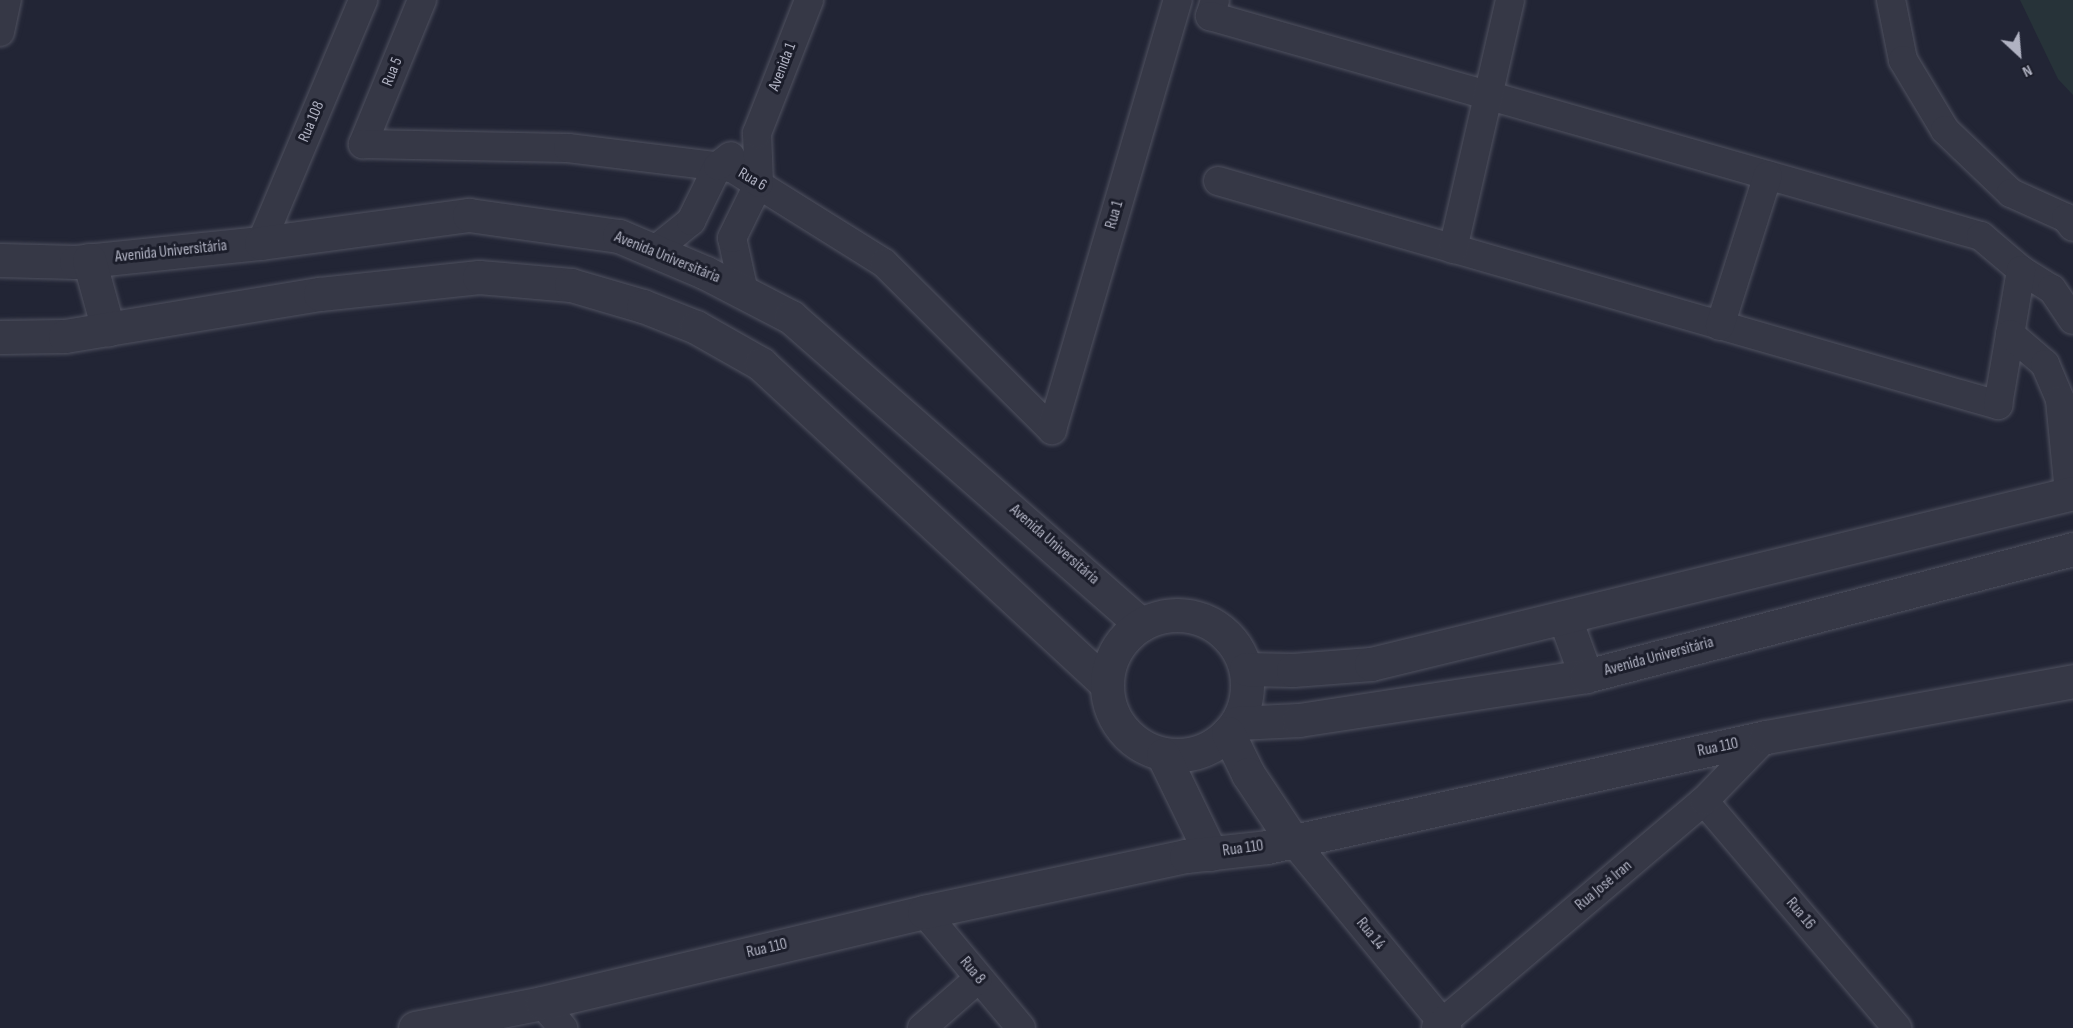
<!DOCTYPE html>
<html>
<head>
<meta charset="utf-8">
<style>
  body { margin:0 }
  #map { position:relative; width:2073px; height:1028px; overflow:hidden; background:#222535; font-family:"Sofia Sans Condensed",sans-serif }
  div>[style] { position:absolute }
  .green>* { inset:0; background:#273339 }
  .roads { filter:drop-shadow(0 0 2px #505260) drop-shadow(0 0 2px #505260) }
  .minor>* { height:28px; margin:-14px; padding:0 14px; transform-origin:14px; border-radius:14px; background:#363846 }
  .tertiary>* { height:33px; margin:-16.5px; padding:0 16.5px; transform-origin:16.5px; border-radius:16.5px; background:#363846 }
  .tertiary>.ring { margin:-16.5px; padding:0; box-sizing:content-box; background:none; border:33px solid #363846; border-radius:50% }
  span { translate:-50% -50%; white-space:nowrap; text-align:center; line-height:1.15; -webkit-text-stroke:6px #1b1d2a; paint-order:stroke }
  .street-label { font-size:16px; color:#b0b2c2 }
  .north { position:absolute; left:1989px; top:24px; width:60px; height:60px; -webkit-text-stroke:4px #1b1d2a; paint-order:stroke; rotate:154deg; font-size:16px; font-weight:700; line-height:24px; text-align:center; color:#b0b2c2 }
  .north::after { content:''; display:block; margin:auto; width:21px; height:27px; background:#b0b2c2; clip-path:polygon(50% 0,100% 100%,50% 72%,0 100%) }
</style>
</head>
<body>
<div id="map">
  <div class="green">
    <div style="clip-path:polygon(2020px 0,2073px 0,2073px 95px,2058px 79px)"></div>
  </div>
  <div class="roads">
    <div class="minor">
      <div style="left:422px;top:0;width:156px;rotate:112.3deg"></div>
      <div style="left:363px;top:144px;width:205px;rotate:1.1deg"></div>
      <div style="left:568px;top:148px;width:165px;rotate:7deg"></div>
      <div style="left:732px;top:168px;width:179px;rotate:32deg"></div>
      <div style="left:884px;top:263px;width:237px;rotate:44.8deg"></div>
      <div style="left:1052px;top:430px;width:448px;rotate:-73.7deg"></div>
      <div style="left:1215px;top:0;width:17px;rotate:107deg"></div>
      <div style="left:1210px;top:16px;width:802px;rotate:15.93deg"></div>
      <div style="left:1981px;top:236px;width:52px;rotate:40.4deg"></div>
      <div style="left:2021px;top:270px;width:36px;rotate:32deg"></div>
      <div style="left:2052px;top:289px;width:37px;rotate:56deg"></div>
      <div style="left:1891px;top:0;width:61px;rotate:78.7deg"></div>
      <div style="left:1903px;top:60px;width:82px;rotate:59deg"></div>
      <div style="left:1945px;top:130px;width:91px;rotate:43.7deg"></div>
      <div style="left:2011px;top:193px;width:60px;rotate:24.4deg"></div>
      <div style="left:2066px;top:218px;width:11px;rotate:52deg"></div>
      <div style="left:0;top:32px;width:33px;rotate:-78deg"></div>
      <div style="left:1218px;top:181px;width:812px;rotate:16.02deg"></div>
      <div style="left:1998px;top:405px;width:137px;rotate:-80.3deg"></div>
      <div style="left:261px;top:243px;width:264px;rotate:-67.2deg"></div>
      <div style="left:1453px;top:249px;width:255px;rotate:-77.1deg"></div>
      <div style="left:654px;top:251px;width:48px;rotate:-39deg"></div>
      <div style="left:691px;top:221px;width:61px;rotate:-63.9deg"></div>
      <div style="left:718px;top:166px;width:16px;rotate:-38deg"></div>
      <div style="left:744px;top:292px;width:55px;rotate:-102.5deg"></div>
      <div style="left:732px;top:238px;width:61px;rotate:-63.9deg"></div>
      <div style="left:759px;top:183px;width:50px;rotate:-92.3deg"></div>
      <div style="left:757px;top:133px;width:143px;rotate:-68.6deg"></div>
      <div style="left:1720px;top:326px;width:158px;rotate:-72.4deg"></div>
      <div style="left:2010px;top:334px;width:46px;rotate:40.6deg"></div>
      <div style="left:2045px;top:364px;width:39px;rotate:67deg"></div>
      <div style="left:2060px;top:400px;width:94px;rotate:84.5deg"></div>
      <div style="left:1704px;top:801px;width:298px;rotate:49.6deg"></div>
      <div style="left:1292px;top:840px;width:244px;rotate:50.5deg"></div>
      <div style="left:924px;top:912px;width:151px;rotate:50.1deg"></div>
      <div style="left:542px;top:1003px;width:33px;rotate:50deg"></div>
      <div style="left:922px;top:1028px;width:74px;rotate:-41.2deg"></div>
      <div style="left:1436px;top:1028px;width:351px;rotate:-40.3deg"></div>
      <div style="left:1704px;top:801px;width:89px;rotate:-45.9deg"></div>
    </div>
    <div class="tertiary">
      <div style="left:0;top:260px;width:76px;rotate:1.5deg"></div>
      <div style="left:76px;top:262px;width:186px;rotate:-5.9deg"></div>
      <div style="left:261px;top:243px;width:210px;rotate:-7.7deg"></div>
      <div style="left:469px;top:215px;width:151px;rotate:8deg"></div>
      <div style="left:619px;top:236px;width:95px;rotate:23deg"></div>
      <div style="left:706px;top:273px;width:96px;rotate:27.4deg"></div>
      <div style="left:791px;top:317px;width:466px;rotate:41.3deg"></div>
      <div style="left:89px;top:260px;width:72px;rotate:74.6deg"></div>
      <div style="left:0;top:337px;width:65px;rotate:-0.9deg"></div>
      <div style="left:65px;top:336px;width:258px;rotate:-9.4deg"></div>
      <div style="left:320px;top:294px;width:160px;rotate:-6.1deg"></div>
      <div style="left:479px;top:277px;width:92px;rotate:5deg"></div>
      <div style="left:571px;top:285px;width:75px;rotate:16.3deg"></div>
      <div style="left:643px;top:306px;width:57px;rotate:21.6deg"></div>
      <div style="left:696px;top:327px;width:75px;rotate:29.6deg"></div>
      <div style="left:761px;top:364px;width:470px;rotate:42.8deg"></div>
      <div class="ring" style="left:1107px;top:615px;width:107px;height:107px"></div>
      <div style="left:1565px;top:619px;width:61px;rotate:69.8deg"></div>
      <div style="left:1246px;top:669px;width:47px;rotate:1.2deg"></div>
      <div style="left:1293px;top:670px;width:78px;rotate:-4.4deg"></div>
      <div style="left:1371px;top:664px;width:723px;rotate:-13.69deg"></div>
      <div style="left:1237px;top:723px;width:62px;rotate:-2.8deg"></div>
      <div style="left:1299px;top:720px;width:290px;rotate:-8.7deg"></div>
      <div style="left:1586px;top:676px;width:503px;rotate:-14.62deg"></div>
      <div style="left:1228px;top:733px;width:46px;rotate:64deg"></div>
      <div style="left:1248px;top:774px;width:79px;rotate:56.3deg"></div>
      <div style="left:1163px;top:755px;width:110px;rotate:64.1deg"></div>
      <div style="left:415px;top:1028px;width:129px;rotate:-11.1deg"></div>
      <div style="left:542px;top:1003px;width:393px;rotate:-13.4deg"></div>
      <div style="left:924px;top:912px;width:268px;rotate:-12.1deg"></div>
      <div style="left:1186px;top:856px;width:81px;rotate:-6.3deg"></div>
      <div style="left:1267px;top:847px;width:511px;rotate:-12.43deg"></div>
      <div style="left:1766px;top:737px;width:312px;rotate:-10.3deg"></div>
    </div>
  </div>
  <div class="street-label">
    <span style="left:783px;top:67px;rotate:-69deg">Avenida 1</span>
    <span style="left:393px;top:72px;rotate:-68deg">Rua 5</span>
    <span style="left:312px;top:122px;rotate:-67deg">Rua 108</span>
    <span style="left:752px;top:180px;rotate:30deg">Rua 6</span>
    <span style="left:1115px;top:215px;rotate:-74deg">Rua 1</span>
    <span style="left:171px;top:252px;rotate:-6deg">Avenida Universitária</span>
    <span style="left:667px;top:258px;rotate:22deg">Avenida Universitária</span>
    <span style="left:1054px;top:545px;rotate:41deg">Avenida Universitária</span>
    <span style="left:1659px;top:657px;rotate:-15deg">Avenida Universitária</span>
    <span style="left:1718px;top:748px;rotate:-12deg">Rua 110</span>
    <span style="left:1243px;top:849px;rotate:-8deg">Rua 110</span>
    <span style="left:1604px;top:886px;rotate:-40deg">Rua José Iran</span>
    <span style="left:1800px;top:914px;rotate:50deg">Rua 16</span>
    <span style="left:1370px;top:934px;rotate:51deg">Rua 14</span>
    <span style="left:767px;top:949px;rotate:-13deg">Rua 110</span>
    <span style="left:972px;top:971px;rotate:50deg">Rua 8</span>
  </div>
  <div class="north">N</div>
</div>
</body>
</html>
